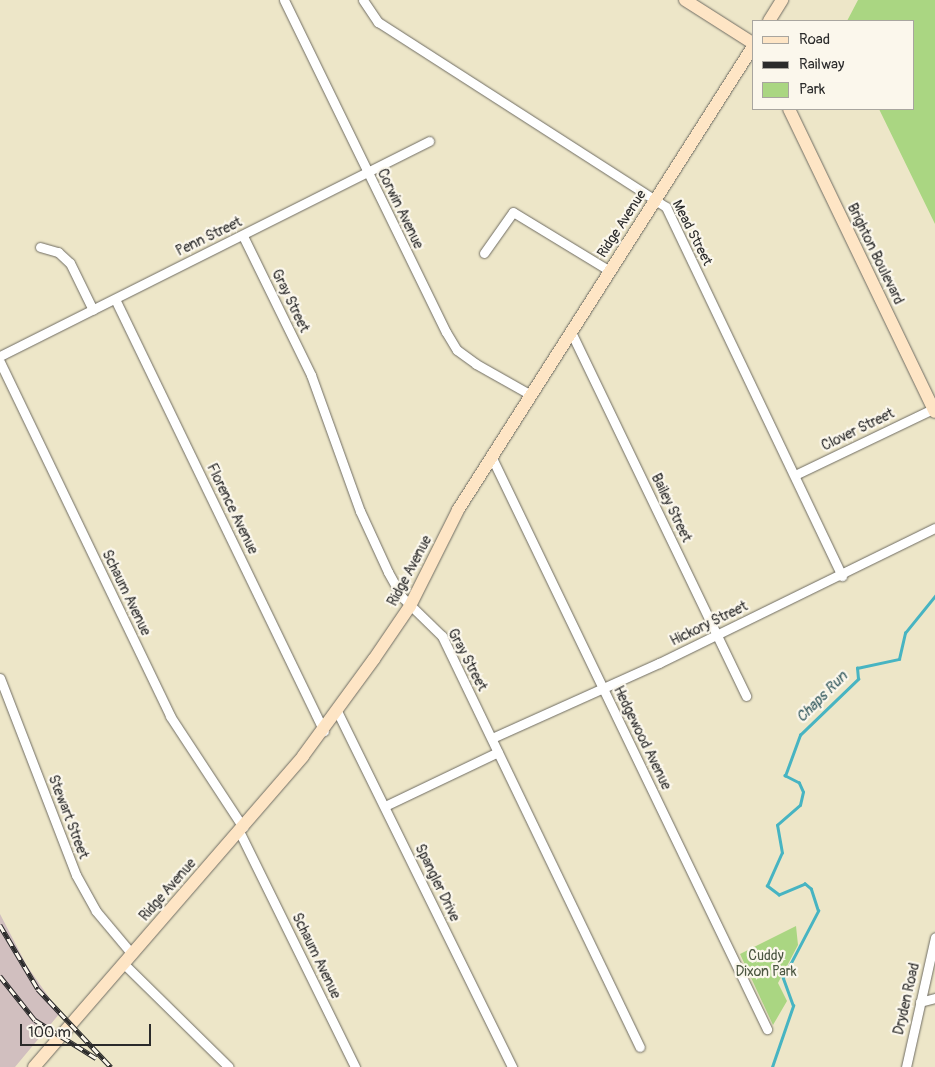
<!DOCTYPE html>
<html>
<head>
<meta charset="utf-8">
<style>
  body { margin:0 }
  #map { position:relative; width:935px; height:1067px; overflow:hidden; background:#ede6c8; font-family:Pangolin,sans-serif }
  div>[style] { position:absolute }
  .industrial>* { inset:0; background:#d1bfbf }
  .green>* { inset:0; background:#aad682 }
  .stream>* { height:2.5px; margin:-1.25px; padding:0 1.25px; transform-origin:1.25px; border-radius:1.25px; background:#47b4c2 }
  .roads { filter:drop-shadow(0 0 1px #6f6c62) drop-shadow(0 0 1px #6f6c62) }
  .street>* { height:9px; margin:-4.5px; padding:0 4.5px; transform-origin:4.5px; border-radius:4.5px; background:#fff }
  .secondary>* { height:12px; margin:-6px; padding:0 6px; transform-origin:6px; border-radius:6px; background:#fee5c5 }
  .rail>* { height:4.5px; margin-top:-2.25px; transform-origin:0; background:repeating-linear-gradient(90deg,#fbf7ec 0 8px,#2b2b2b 0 16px); box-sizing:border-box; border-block:1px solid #2b2b2b }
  span { translate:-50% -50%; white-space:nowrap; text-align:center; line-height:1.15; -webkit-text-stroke:4.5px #fbf7ec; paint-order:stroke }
  .street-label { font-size:14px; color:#2b2b2b }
  .park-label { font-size:14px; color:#4b5641 }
  .water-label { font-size:15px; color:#355b60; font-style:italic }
  .legend { position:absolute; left:752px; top:20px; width:162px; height:90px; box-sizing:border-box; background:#fbf7ec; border:1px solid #a8a59f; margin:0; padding:6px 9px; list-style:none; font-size:15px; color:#2b2b2b }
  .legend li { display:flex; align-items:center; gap:10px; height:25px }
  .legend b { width:25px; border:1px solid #a8a59f }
  .scale { position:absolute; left:20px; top:1024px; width:131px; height:22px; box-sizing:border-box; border:2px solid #2b2b2b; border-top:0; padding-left:6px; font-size:15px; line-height:18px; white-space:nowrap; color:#2b2b2b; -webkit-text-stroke:4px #fbf7ec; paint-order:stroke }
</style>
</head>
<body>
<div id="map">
  <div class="industrial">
    <div style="clip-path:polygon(0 914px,27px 966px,60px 1013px,15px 1067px,0 1067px)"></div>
  </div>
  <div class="green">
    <div style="clip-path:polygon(858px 0,935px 0,935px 224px,879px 109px,914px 109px,914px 21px,847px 21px)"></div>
    <div style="clip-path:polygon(796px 926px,798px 945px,778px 983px,787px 1001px,773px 1025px,740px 954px)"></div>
  </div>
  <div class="stream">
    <div style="left:772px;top:1067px;width:65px;rotate:-71deg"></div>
    <div style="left:793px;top:1006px;width:30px;rotate:-110deg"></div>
    <div style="left:783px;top:978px;width:76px;rotate:-62.4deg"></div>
    <div style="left:818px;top:911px;width:23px;rotate:-108deg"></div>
    <div style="left:811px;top:889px;width:8px;rotate:-140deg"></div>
    <div style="left:805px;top:884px;width:28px;rotate:157deg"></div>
    <div style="left:779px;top:895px;width:15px;rotate:-143deg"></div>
    <div style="left:767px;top:886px;width:36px;rotate:-66deg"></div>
    <div style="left:782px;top:853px;width:28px;rotate:-100deg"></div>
    <div style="left:777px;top:825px;width:30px;rotate:-41deg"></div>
    <div style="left:800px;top:805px;width:13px;rotate:-77deg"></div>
    <div style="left:803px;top:792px;width:10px;rotate:-114deg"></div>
    <div style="left:799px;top:783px;width:16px;rotate:-153deg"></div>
    <div style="left:785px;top:776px;width:44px;rotate:-69.9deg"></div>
    <div style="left:800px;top:735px;width:81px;rotate:-44deg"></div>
    <div style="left:858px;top:679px;width:11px;rotate:-95deg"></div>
    <div style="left:857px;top:668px;width:43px;rotate:-12.1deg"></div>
    <div style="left:899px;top:659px;width:27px;rotate:-77deg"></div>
    <div style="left:905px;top:633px;width:48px;rotate:-51deg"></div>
  </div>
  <div class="roads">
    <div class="street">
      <div style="left:284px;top:0;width:369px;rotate:64deg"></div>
      <div style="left:446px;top:332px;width:21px;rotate:59deg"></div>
      <div style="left:457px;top:350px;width:24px;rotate:36deg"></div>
      <div style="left:476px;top:364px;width:63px;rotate:29.4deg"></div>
      <div style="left:363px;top:0;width:27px;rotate:56deg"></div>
      <div style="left:378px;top:22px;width:342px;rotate:32.7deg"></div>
      <div style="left:666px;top:207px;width:409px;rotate:64.5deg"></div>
      <div style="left:243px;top:236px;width:155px;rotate:63.9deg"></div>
      <div style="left:311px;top:375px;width:145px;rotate:70.2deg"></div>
      <div style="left:360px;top:511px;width:67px;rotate:65.3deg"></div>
      <div style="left:388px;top:572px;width:29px;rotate:61deg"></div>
      <div style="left:402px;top:597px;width:56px;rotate:44.3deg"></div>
      <div style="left:442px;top:636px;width:456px;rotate:64.3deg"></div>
      <div style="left:40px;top:247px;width:19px;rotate:16deg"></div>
      <div style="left:58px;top:252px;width:16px;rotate:43deg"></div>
      <div style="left:70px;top:263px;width:52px;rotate:63.9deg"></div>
      <div style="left:484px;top:253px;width:50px;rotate:-54.7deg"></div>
      <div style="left:513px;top:212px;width:114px;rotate:31.3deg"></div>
      <div style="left:115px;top:299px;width:480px;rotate:64.2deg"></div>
      <div style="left:571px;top:332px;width:404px;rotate:64.3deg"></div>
      <div style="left:0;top:356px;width:480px;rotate:-26.6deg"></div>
      <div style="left:0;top:362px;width:393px;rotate:64.3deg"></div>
      <div style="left:170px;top:716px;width:133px;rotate:56.7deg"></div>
      <div style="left:492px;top:458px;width:634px;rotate:64.28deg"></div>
      <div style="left:795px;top:475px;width:153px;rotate:-25.6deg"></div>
      <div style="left:0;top:678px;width:211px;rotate:68.9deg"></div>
      <div style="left:76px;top:875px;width:41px;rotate:60.9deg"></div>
      <div style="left:96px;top:911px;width:56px;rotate:50.1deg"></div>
      <div style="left:337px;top:711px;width:397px;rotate:63.8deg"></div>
      <div style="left:492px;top:738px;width:183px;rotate:-24.2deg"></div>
      <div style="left:659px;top:663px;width:307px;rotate:-26.1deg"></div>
      <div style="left:385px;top:806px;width:125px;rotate:-25.5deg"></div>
      <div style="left:239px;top:831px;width:263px;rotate:63.8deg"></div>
      <div style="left:123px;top:963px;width:148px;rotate:44.5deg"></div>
      <div style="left:920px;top:1002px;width:16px;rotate:-15deg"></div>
      <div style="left:906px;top:1067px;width:133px;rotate:-77.4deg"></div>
    </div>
    <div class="secondary">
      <div style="left:685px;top:0;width:82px;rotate:32.5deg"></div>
      <div style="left:769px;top:21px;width:25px;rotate:-58deg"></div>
      <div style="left:789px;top:109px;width:336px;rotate:64.3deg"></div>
      <div style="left:34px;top:1067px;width:411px;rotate:-49.1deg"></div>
      <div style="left:303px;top:756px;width:120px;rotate:-53.8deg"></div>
      <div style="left:374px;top:659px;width:64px;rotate:-55.8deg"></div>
      <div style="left:410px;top:606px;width:107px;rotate:-63.4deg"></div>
      <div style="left:458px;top:510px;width:551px;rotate:-57.52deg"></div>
    </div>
  </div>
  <div class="rail">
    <div style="left:0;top:925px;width:74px;rotate:59.3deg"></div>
    <div style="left:38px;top:989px;width:107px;rotate:46.9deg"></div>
    <div style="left:0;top:976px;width:56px;rotate:51.5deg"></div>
    <div style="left:35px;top:1020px;width:72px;rotate:31.9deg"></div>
  </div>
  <div class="street-label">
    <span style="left:400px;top:209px;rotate:64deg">Corwin Avenue</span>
    <span style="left:622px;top:224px;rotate:-57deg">Ridge Avenue</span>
    <span style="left:692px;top:233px;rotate:63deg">Mead Street</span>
    <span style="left:209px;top:237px;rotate:-26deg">Penn Street</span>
    <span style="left:875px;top:254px;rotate:64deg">Brighton Boulevard</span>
    <span style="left:290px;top:301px;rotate:64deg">Gray Street</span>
    <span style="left:858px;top:430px;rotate:-26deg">Clover Street</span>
    <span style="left:671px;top:508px;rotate:64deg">Bailey Street</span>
    <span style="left:232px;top:509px;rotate:64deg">Florence Avenue</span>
    <span style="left:410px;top:571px;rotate:-62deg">Ridge Avenue</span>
    <span style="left:126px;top:593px;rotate:64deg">Schaum Avenue</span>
    <span style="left:709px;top:624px;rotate:-26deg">Hickory Street</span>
    <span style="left:467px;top:660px;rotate:62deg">Gray Street</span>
    <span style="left:642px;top:738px;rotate:64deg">Hedgewood Avenue</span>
    <span style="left:68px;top:817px;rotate:69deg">Stewart Street</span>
    <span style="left:437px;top:883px;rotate:64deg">Spangler Drive</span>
    <span style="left:168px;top:890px;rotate:-49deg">Ridge Avenue</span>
    <span style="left:316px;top:956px;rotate:64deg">Schaum Avenue</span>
    <span style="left:907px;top:999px;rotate:-77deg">Dryden Road</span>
  </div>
  <div class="park-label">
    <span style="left:766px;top:964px">Cuddy<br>Dixon Park</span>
  </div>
  <div class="water-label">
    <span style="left:822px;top:697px;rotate:-45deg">Chaps Run</span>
  </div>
  <ul class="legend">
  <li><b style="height:6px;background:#fee5c5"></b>Road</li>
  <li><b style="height:6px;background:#2b2b2b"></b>Railway</li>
  <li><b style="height:14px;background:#aad682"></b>Park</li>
  </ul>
  <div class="scale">100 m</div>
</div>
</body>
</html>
